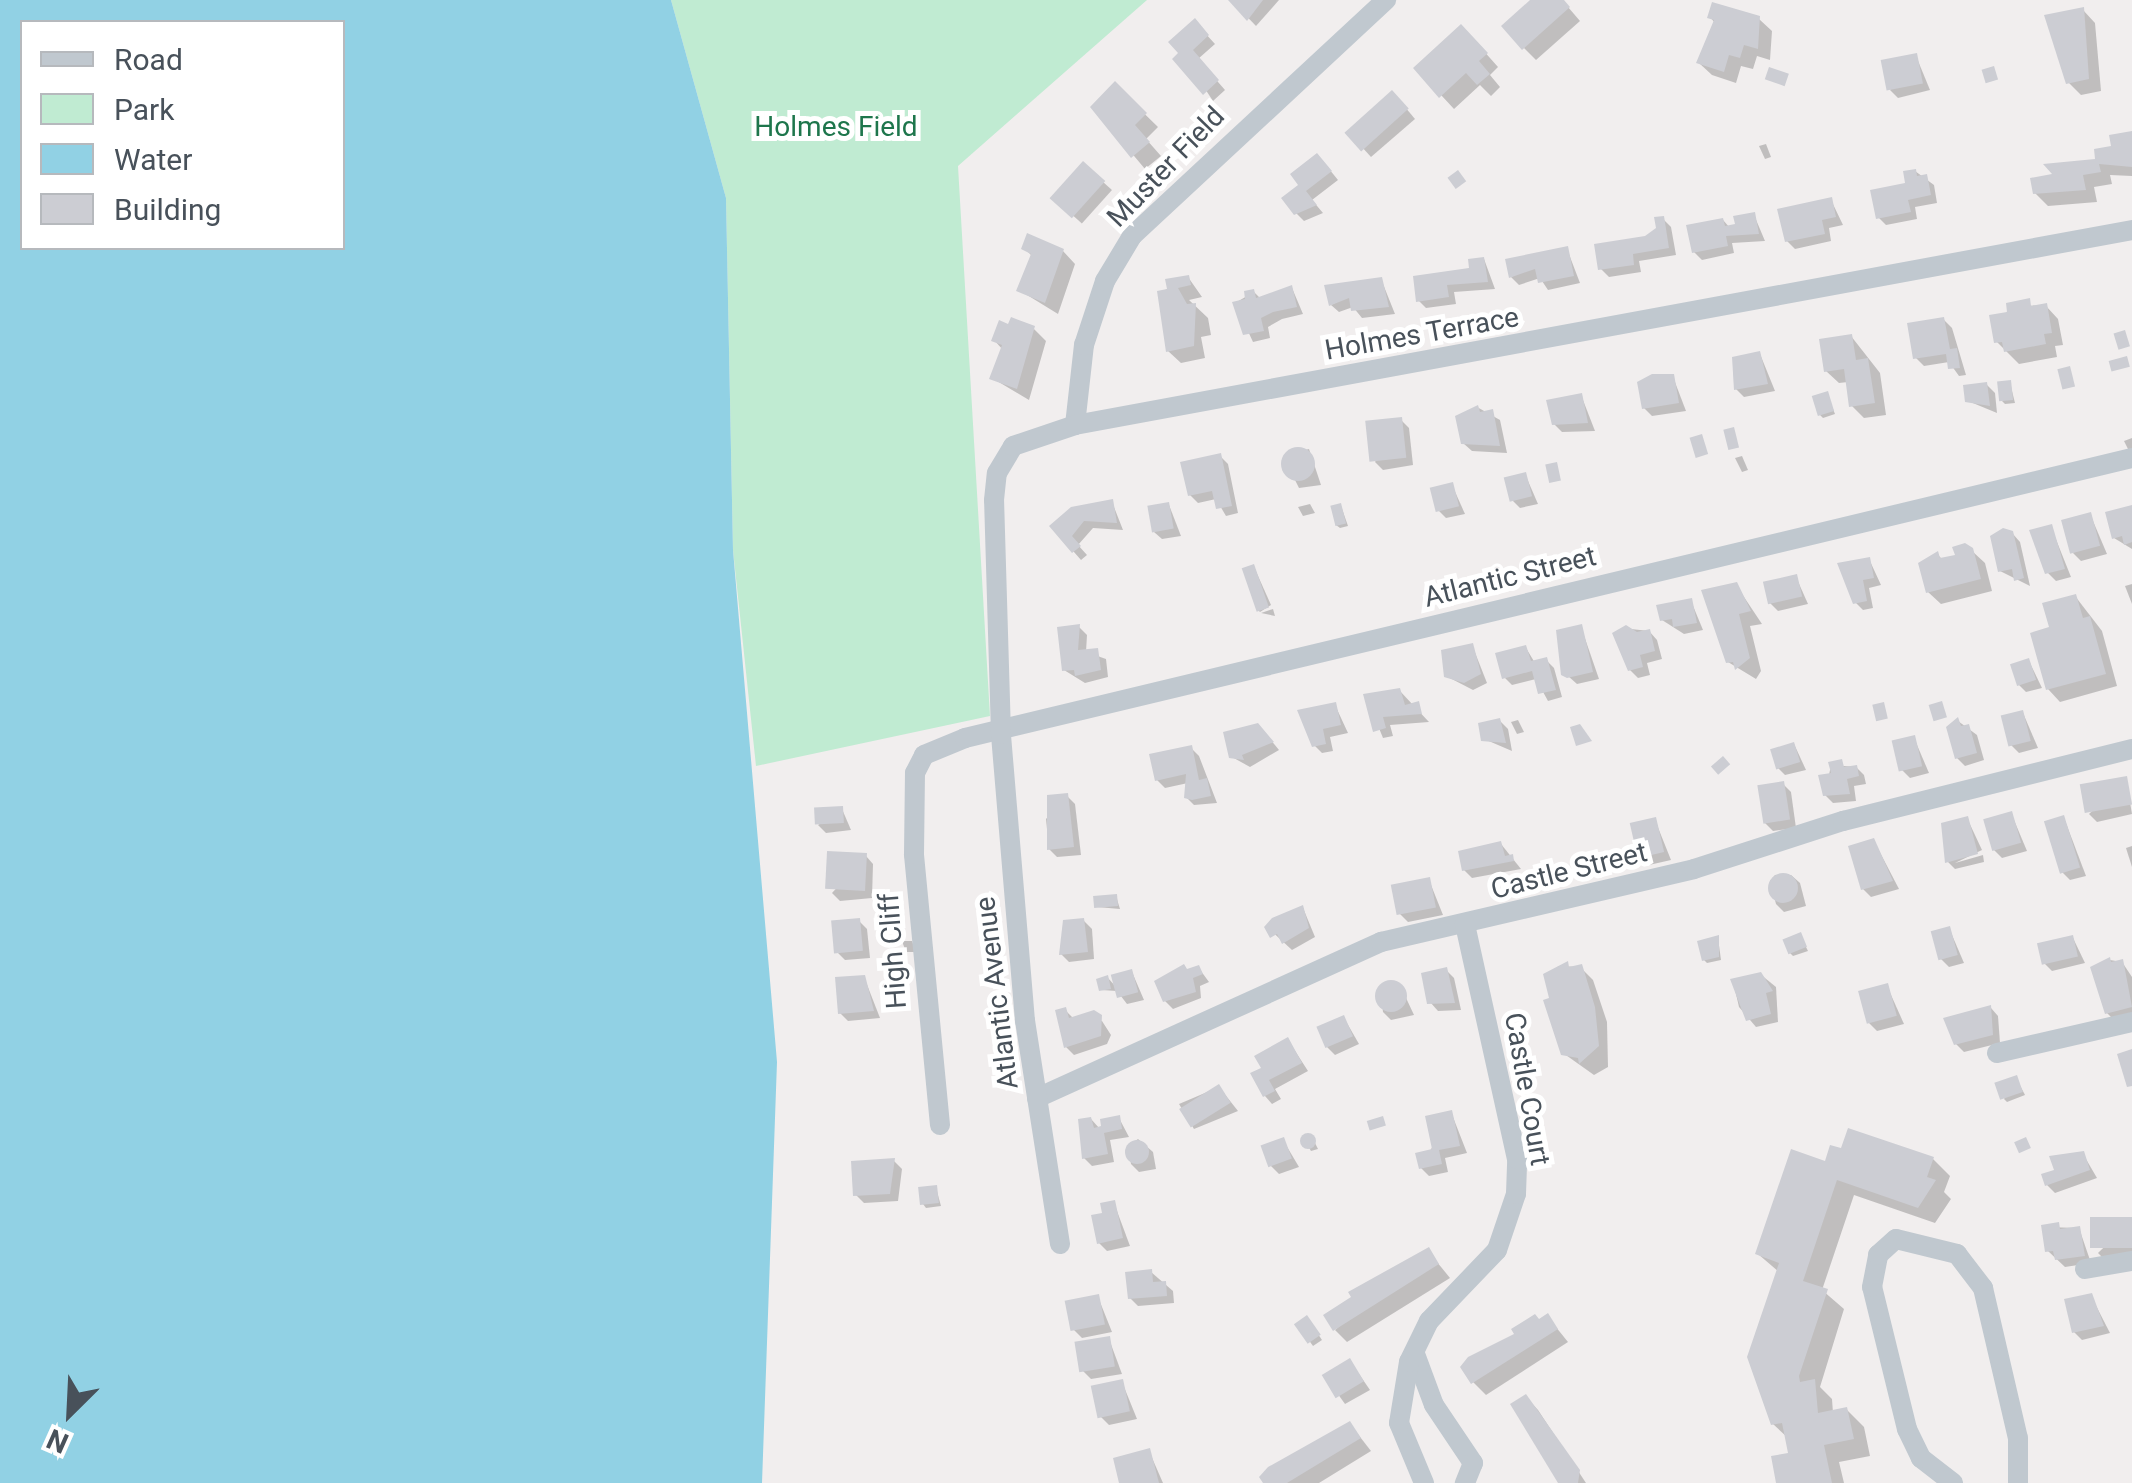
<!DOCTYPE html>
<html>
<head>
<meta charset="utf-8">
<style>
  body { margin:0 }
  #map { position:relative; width:2132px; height:1483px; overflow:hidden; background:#f1eeee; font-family:Roboto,sans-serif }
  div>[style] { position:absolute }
  .green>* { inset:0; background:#c0ebd2 }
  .water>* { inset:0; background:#91d1e4 }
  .shadow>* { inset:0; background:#0003; transform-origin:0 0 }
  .building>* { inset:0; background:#cccdd3; transform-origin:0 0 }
  .round { border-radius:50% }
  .minor>* { height:20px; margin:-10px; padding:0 10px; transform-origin:10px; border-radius:10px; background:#c0c8cf }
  span { translate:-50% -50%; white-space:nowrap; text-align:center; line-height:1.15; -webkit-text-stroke:10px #fff; paint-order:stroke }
  .park-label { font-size:28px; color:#1e764c }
  .street-label { font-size:28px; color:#48515a }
  .legend { position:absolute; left:20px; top:20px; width:325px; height:230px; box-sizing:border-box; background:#fff; border:2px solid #b6b9bd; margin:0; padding:12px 18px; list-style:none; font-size:30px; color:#48515a }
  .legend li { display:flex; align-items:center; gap:20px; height:50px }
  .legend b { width:50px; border:2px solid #b6b9bd }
  .north { position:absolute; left:20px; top:1363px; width:100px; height:100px; -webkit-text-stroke:8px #fff; paint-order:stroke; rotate:204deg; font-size:28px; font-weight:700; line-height:40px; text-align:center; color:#48515a }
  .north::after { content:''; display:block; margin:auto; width:35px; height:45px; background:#48515a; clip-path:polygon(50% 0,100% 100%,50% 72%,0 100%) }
</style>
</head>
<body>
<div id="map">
  <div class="green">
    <div style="clip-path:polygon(671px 0,1147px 0,958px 166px,990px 716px,756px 766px,733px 550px,726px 198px)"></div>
  </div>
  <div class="water">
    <div style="clip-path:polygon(evenodd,0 0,671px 0,726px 198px,733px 550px,777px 1062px,762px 1483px,0 1483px,0 0,22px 22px,342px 22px,342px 248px,22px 248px,22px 22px)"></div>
  </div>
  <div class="shadow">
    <div style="clip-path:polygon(1279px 0,1256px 26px,1232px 1px,1233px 0)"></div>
    <div style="clip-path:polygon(1534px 0,1562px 0,1580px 21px,1536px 60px,1524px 48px)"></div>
    <div style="clip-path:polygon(2083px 10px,2095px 23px,2101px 91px,2081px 95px,2068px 82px)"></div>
    <div style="clip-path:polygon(1710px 17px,1759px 19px,1772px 31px,1770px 60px,1757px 56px,1753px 69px,1741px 66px,1736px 83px,1712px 75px,1699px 63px,1715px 23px)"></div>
    <div style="clip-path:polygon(1195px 22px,1215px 44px,1198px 59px,1225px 90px,1213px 101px,1182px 54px)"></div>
    <div style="clip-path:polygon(1474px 40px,1498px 67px,1490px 75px,1500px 87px,1491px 96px,1480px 85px,1454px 109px,1416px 68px)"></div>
    <div style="clip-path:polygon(1916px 56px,1930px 90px,1898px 98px,1890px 90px)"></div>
    <div style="clip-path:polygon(1115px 85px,1158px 127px,1146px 139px,1161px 156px,1145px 169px,1093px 107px)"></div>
    <div style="clip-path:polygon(1400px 101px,1415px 119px,1371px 157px,1350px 134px)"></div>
    <div style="clip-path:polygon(2132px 134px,2132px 176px,2110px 175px,2112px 184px,2094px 187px,2097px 202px,2048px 206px,2035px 193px,2098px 161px)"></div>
    <div style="clip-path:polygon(1766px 144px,1771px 157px,1765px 159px,1759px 146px)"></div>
    <div style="left:1083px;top:164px;width:39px;height:45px;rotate:42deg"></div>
    <div style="clip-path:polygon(1325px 164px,1338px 180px,1312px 200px,1323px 213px,1304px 221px,1296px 213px,1302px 186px)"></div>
    <div style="clip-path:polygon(1915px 171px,1934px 185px,1937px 203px,1915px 207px,1917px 219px,1886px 225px,1878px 217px)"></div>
    <div style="clip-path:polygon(1831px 200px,1843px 225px,1829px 228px,1831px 241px,1795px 249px,1787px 241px)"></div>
    <div style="clip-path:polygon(1754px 215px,1765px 241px,1732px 243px,1734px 253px,1702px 260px,1694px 252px,1723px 220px,1730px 228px)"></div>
    <div style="clip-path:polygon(1663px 219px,1671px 227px,1676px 255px,1639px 261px,1641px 272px,1609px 277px,1601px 269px,1658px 230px)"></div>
    <div style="clip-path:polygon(1024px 248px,1063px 251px,1075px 264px,1058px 314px,1019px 290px,1033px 257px)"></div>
    <div style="clip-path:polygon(1567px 249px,1580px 283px,1548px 290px,1540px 278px,1519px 285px,1511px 277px)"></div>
    <div style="clip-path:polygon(1484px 259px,1495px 289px,1454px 292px,1456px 304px,1426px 308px,1418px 300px)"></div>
    <div style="clip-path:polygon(1188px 277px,1202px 297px,1189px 300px,1208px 318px,1211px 335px,1201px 337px,1205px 358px,1181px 363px,1168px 351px,1160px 293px)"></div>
    <div style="clip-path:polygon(1381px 279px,1395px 314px,1362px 318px,1353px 307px,1339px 312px,1331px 305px)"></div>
    <div style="clip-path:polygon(1292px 288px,1303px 314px,1282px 319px,1268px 327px,1270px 338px,1253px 342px,1235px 303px,1254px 292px,1261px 299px)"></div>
    <div style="clip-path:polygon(2009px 305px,2046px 306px,2058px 319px,2063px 345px,2055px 346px,2057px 357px,2019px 364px,1997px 342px)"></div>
    <div style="clip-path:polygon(1944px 320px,1952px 328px,1966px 375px,1959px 376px,1949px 362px,1924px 366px,1916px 358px)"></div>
    <div style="clip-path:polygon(1033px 328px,1046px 341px,1029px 400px,992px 378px,1003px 350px,994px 340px)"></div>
    <div style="clip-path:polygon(1851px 336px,1880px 373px,1886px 415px,1864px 418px,1852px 406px,1848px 382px,1839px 383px,1826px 371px)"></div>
    <div style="clip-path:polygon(1760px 354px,1775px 391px,1744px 397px,1736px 389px)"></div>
    <div style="clip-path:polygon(1673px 377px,1686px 411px,1652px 416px,1644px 408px)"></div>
    <div style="clip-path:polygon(2010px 383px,2015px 403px,2005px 404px,2002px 401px)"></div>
    <div style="clip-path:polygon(1987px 385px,1995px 393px,1997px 413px,1968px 401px)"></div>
    <div style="clip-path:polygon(1827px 394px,1835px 414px,1823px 418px,1820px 415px)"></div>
    <div style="clip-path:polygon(1581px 395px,1595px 431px,1562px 432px,1554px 424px)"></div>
    <div style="clip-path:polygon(1477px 407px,1500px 420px,1507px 453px,1472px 451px,1463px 443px)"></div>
    <div style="clip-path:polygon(1401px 420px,1409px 428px,1413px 465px,1383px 470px,1375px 462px)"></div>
    <div style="clip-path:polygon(2132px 438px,2132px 450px,2129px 451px,2124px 441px)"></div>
    <div style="clip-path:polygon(1309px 449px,1321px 485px,1299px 488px,1283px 456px)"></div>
    <div style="clip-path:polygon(1220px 456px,1228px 464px,1238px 513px,1226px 516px,1216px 499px,1198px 503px,1190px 495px)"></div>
    <div style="clip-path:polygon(1742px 456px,1748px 470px,1742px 472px,1735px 458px)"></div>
    <div style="clip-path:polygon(1525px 474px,1538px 504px,1520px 508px,1512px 500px)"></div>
    <div style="clip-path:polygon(1452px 485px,1465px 514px,1446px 518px,1438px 510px)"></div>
    <div style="clip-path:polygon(1112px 502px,1123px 530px,1093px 528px,1078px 545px,1087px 555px,1081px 560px,1052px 527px)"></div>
    <div style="clip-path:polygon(1310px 504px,1315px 513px,1303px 516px,1298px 507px)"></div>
    <div style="clip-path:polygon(1169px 505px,1181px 536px,1162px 539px,1154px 532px)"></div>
    <div style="clip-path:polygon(1341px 506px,1348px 526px,1340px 528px,1336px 525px)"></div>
    <div style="clip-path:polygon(2132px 507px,2132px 549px,2114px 538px)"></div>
    <div style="clip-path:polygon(2090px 514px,2107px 554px,2081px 561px,2073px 553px)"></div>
    <div style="clip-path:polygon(2051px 527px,2071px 577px,2056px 581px,2048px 573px)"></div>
    <div style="clip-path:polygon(2012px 533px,2020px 542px,2030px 586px,2000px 571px)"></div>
    <div style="clip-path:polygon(1972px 551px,1985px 563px,1992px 591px,1941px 604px,1928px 592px,1937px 554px,1943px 560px)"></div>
    <div style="clip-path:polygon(1869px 559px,1881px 585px,1869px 588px,1873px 608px,1863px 610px,1855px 602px)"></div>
    <div style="clip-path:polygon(1254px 567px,1271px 605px,1260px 612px,1259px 611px)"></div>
    <div style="clip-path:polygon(1796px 577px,1808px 604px,1778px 611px,1770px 603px)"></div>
    <div style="clip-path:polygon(2132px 584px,2132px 604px,2125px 586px)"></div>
    <div style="clip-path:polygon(1736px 585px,1762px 624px,1750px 626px,1761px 671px,1756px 679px,1728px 662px)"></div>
    <div style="clip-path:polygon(2075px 596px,2102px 631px,2117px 686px,2060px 702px,2048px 689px,2052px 629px)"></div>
    <div style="clip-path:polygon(1691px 601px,1703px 630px,1684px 634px,1662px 620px)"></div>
    <div style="clip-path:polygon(1273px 609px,1275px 616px,1261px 613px)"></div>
    <div style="clip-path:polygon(1079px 627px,1087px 635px,1086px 652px,1106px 659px,1108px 677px,1085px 683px,1064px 670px)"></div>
    <div style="clip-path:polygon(1581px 627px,1599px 679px,1577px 684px,1568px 676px)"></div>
    <div style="clip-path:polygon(1622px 628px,1649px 631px,1657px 640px,1662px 659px,1647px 663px,1650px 675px,1638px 678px,1630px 670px)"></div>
    <div style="clip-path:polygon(1472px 645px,1487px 683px,1473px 690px,1446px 676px)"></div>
    <div style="clip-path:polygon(1526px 648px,1535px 663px,1546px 660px,1554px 668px,1562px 697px,1548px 701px,1536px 679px,1512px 685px,1504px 677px)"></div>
    <div style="clip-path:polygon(2029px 661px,2042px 688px,2026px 692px,2018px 684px)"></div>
    <div style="clip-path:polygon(1399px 690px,1429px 722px,1390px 725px,1393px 736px,1383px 738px,1366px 696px)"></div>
    <div style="clip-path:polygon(1335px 705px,1348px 733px,1330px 737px,1333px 751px,1322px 753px,1314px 745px)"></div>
    <div style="clip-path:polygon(2023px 713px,2038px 748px,2019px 753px,2011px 745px)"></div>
    <div style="clip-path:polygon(1518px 720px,1524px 732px,1517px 734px,1511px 722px)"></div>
    <div style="clip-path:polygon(1500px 721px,1508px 729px,1512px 751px,1484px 739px)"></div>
    <div style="clip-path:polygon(1958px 721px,1977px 735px,1984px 760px,1965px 766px,1957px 758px)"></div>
    <div style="clip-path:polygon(1266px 734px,1279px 750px,1250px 767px,1232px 757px)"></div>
    <div style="clip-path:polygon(1914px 738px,1929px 773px,1910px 778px,1902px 770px)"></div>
    <div style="clip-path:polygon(1794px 744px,1806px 770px,1785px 775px,1777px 767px)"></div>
    <div style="clip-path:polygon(1191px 748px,1199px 756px,1217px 803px,1194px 805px,1186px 797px,1188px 783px,1165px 788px,1157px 780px)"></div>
    <div style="clip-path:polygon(1831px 765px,1856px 767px,1864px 775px,1866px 784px,1854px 786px,1856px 801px,1833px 803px,1825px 795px)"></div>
    <div style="clip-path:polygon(2126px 779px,2132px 814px,2097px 822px,2089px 814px)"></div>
    <div style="clip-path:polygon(1783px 784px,1791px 792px,1796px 828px,1773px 831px,1765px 823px)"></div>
    <div style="clip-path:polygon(1067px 796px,1075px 804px,1081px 855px,1057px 857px,1049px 849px,1046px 819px)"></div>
    <div style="clip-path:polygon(842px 809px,851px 830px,826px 833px,818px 825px)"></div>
    <div style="clip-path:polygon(2011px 813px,2027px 851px,2002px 858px,1994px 850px)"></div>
    <div style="clip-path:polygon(1967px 818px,1982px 850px,1955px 863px,1983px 855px,1984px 862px,1955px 869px,1947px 861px)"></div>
    <div style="clip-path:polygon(2064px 818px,2086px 876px,2070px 880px,2062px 872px)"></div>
    <div style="clip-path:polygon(1655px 820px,1671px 860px,1649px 865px,1641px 857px)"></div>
    <div style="clip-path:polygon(1874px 841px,1899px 889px,1871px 897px,1863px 889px)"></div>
    <div style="clip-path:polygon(1501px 844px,1521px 869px,1472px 878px,1464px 870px)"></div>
    <div style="clip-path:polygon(2132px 846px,2132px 867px,2126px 848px)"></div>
    <div style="clip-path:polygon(866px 856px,873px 864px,872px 898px,840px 901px,832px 893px)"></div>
    <div style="clip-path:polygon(1775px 875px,1791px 875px,1800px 883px,1806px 906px,1784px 912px,1776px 904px,1770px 881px)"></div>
    <div style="clip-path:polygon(1429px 880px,1443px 915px,1408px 922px,1400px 914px)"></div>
    <div style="clip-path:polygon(1116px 896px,1120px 909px,1097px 907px)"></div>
    <div style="clip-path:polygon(1303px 908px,1315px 937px,1292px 950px,1268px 928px)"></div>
    <div style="clip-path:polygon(859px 921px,867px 929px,870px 958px,845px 960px,837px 952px)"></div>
    <div style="clip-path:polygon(1084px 921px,1092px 929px,1094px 959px,1069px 962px,1061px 954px)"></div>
    <div style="clip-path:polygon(1949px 928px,1964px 963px,1949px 967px,1941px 959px)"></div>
    <div style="clip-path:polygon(1800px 935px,1808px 951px,1793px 956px,1790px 953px)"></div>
    <div style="clip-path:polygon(1718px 938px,1721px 960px,1707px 963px,1704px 960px)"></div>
    <div style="clip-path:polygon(2073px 938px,2085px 963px,2052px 971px,2044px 963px)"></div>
    <div style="clip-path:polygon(902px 941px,912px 941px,916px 952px,906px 952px)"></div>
    <div style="clip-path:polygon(2110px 960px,2122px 962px,2132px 977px,2132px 1017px,2115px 1021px,2107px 1013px)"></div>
    <div style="clip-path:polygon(1558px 966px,1580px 967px,1593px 980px,1607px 1022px,1608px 1067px,1594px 1075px,1563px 1053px,1552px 1000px)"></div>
    <div style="clip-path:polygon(1198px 967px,1209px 982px,1200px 986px,1201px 998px,1173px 1009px,1165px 1001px)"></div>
    <div style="clip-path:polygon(1446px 970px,1454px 978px,1461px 1010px,1438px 1011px,1430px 1002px)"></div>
    <div style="clip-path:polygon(1132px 972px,1144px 1000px,1127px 1004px,1117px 991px,1101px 990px,1108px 978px,1116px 987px)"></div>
    <div style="clip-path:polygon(1760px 974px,1776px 987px,1778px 1022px,1756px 1027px,1739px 1007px,1733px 981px)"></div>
    <div style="clip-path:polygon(864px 977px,880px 1018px,848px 1021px,840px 1013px)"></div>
    <div style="clip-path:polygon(1380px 985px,1400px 985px,1414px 1015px,1391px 1020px,1383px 1012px)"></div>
    <div style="clip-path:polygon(1887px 986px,1904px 1024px,1877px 1031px,1869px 1023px)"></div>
    <div style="clip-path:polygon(1991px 1008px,1998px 1016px,2000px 1043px,1964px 1052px,1956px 1044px)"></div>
    <div style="clip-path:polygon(1065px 1010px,1074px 1019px,1102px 1021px,1111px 1035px,1107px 1044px,1074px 1055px,1066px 1047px)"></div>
    <div style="clip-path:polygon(1344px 1018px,1359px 1044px,1335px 1055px,1327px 1047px)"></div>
    <div style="clip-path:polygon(1288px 1040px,1308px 1071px,1275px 1089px,1281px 1099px,1272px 1104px,1265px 1096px,1264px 1069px)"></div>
    <div style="clip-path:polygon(2016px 1078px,2025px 1095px,2007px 1102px,2004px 1099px)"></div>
    <div style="clip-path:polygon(1219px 1087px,1238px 1111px,1194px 1129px,1179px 1104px)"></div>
    <div style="clip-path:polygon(1451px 1112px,1467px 1153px,1445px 1158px,1448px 1172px,1429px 1176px,1421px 1168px)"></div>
    <div style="clip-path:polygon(1119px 1118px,1129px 1137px,1110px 1140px,1114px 1162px,1092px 1166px,1084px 1158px,1091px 1119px,1100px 1129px)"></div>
    <div style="clip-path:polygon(1311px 1135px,1318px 1149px,1311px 1151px,1304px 1140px)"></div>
    <div style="clip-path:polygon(1138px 1139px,1153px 1152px,1156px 1169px,1139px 1172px,1131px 1164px,1128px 1146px)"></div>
    <div style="clip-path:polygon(1283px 1140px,1299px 1167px,1279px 1174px,1271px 1166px)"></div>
    <div style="clip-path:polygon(2083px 1154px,2097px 1178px,2055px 1193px,2047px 1185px)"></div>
    <div style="clip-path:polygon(1933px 1159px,1950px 1176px,1944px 1192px,1951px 1199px,1935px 1223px,1854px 1195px,1822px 1290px,1844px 1309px,1820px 1387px,1832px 1399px,1833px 1413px,1847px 1410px,1864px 1427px,1870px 1456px,1839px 1462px,1844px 1483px,1779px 1483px,1791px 1455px,1788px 1438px,1773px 1424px,1779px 1272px,1758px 1254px,1826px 1164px)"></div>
    <div style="clip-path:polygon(894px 1161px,902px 1169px,898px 1201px,864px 1203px,856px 1195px)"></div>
    <div style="clip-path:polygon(936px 1188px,941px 1206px,926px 1208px,923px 1204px)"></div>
    <div style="clip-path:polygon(1114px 1203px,1130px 1246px,1107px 1251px,1099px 1243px)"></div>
    <div style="clip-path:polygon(2132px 1220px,2132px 1257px,2106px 1261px,2098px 1253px)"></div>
    <div style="clip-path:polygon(2044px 1227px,2079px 1228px,2091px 1263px,2065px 1267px,2048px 1251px)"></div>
    <div style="clip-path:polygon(1428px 1251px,1450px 1278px,1347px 1342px,1335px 1330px)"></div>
    <div style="clip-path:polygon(1151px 1272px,1173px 1291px,1174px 1303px,1138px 1306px,1130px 1298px)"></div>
    <div style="clip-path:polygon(2091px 1296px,2110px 1333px,2082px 1340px,2074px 1332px)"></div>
    <div style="clip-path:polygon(1098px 1297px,1112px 1332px,1082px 1338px,1074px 1330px)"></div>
    <div style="clip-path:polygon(1547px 1316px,1568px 1342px,1486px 1395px,1473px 1382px)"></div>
    <div style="clip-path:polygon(1310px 1322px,1322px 1340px,1313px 1346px,1298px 1325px)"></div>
    <div style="clip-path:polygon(1109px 1339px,1122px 1374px,1091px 1379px,1083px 1371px)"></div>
    <div style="clip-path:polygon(1350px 1361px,1370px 1390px,1345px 1404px,1325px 1376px)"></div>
    <div style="clip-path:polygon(1122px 1382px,1137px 1419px,1109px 1425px,1101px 1417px)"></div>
    <div style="clip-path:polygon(1526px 1397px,1538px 1410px,1586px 1483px,1561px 1483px)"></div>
    <div style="clip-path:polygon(1350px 1424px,1371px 1451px,1319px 1483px,1266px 1483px)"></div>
    <div style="clip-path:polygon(1149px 1451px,1163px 1483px,1122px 1483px)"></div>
  </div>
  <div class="building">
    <div style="clip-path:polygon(1228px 0,1263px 0,1247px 21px)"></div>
    <div style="clip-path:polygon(1530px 0,1564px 0,1570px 7px,1522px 50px,1501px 26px)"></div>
    <div style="clip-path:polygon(1712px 2px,1760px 16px,1758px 49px,1744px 45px,1740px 58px,1729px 55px,1724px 72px,1696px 63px,1714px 20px,1707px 18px)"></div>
    <div style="clip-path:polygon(2084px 7px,2089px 79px,2066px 84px,2044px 15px)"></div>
    <div style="clip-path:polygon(1195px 18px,1209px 35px,1193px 50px,1219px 80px,1203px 95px,1172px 59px,1178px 53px,1168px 42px)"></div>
    <div style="clip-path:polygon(1461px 24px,1488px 53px,1479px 61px,1490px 74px,1477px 85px,1466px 73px,1439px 98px,1413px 68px)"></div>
    <div style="left:1917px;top:53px;width:31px;height:37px;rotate:79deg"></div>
    <div style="left:1994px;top:66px;width:14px;height:13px;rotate:73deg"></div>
    <div style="left:1769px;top:67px;width:21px;height:13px;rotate:19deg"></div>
    <div style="clip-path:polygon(1115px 81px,1147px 113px,1135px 125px,1150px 142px,1131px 158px,1090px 107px)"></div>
    <div style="left:1392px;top:90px;width:25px;height:64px;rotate:48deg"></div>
    <div style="clip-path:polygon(2132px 131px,2132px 167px,2099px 164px,2101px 172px,2083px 175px,2086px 190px,2033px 194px,2030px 178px,2052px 174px,2043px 164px,2095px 159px,2094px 149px,2111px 146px,2109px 135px)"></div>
    <div style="clip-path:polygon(1317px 153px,1332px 171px,1306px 191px,1317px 205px,1294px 215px,1281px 198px,1298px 185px,1290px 174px)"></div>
    <div style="left:1083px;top:161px;width:30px;height:50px;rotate:42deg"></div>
    <div style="clip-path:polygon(1916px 169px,1917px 176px,1927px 174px,1931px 195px,1908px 200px,1911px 212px,1876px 219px,1870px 190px,1905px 183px,1903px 171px)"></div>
    <div style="left:1458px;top:170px;width:14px;height:13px;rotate:54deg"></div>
    <div style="clip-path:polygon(1832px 197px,1836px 217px,1822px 220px,1825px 234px,1785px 242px,1777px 209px)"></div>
    <div style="clip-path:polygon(1755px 212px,1759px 234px,1726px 236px,1728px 246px,1692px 253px,1686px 225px,1723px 218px,1725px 226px,1735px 224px,1733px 216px)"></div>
    <div style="clip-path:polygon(1664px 216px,1669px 248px,1633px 254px,1634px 265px,1598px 270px,1594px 244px,1645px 236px,1656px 228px,1654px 217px)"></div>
    <div style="clip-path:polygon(1027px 233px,1064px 249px,1045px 303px,1016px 291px,1031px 254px,1021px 249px)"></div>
    <div style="clip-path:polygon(1568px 246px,1574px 276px,1538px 283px,1535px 269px,1509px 278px,1505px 259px)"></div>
    <div style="clip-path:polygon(1484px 257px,1488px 282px,1447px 285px,1449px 297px,1416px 302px,1413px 276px,1469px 268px,1468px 259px)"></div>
    <div style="clip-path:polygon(1189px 275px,1191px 285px,1178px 288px,1187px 304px,1196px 303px,1194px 346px,1166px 352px,1157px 291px,1167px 289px,1165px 279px)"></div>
    <div style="clip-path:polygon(1382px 277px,1389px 307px,1351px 311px,1349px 298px,1329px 306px,1324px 285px)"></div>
    <div style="clip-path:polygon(1292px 285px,1297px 307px,1273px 312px,1261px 318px,1264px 331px,1243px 335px,1232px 302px,1245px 299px,1244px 291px,1254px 289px,1256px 298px)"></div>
    <div style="clip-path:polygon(2030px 298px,2031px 306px,2047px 303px,2052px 333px,2044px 334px,2046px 344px,2004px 352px,2002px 342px,1994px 343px,1989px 315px,2007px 312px,2006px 303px)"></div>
    <div style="clip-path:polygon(1011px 317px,1035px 326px,1017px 389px,989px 379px,1002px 345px,991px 341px,999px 320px,1008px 324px)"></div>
    <div style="clip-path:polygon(1944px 317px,1950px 349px,1957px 348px,1960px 368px,1948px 369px,1946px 354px,1913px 359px,1907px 323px)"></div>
    <div style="left:2125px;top:330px;width:17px;height:12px;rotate:73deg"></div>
    <div style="clip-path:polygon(1852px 334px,1856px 360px,1868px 358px,1875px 403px,1849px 407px,1844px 369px,1824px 372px,1819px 339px)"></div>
    <div style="clip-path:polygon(1760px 351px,1768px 384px,1734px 390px,1732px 357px)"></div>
    <div style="left:2127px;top:356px;width:11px;height:19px;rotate:75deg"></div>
    <div style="left:2070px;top:366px;width:21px;height:13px;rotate:76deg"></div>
    <div style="clip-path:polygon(1652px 374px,1674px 374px,1679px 403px,1642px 409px,1637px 382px)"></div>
    <div style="left:2011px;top:380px;width:20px;height:14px;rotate:84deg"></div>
    <div style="clip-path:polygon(1987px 382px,1990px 406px,1965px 402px,1963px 385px)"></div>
    <div style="left:1828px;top:391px;width:21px;height:17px;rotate:73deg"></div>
    <div style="clip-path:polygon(1582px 393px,1588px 423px,1552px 425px,1546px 400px)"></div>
    <div style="clip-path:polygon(1478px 405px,1480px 412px,1493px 409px,1500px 446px,1461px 444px,1455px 416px)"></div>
    <div style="left:1402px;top:417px;width:41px;height:37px;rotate:84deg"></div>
    <div style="left:1734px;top:427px;width:21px;height:11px;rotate:76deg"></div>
    <div style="left:1702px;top:434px;width:21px;height:13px;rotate:73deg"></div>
    <div class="round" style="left:1281px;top:447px;width:34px;height:34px"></div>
    <div style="clip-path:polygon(1221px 453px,1232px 506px,1216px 509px,1212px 491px,1188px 496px,1180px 462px)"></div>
    <div style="left:1557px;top:462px;width:19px;height:12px;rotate:78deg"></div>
    <div style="left:1526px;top:472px;width:25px;height:23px;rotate:76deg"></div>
    <div style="left:1453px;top:482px;width:25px;height:24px;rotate:76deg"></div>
    <div style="clip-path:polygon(1113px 499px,1117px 523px,1084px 521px,1072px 536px,1081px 546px,1072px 553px,1049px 526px,1071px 507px)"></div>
    <div style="left:1169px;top:502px;width:27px;height:22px;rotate:80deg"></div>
    <div style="left:1341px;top:503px;width:21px;height:11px;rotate:76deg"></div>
    <div style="clip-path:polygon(2132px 505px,2132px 542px,2124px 545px,2122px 536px,2112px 539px,2105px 512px)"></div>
    <div style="left:2091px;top:512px;width:35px;height:31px;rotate:75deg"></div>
    <div style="clip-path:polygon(2052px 524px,2065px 569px,2045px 574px,2029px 530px)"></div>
    <div style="clip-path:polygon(2003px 528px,2013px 531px,2024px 578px,2014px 581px,2012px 569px,1998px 572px,1990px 536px)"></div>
    <div style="clip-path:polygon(1965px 543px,1973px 548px,1981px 579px,1926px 593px,1918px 563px,1938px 551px,1940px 558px,1955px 555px,1952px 547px)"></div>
    <div style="clip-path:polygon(1870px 557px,1874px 578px,1863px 580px,1867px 601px,1853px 604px,1837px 563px)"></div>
    <div style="left:1254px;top:564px;width:46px;height:13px;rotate:71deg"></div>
    <div style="left:1797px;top:574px;width:23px;height:35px;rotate:77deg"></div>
    <div style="clip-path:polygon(1737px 582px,1751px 611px,1739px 614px,1750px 658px,1735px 670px,1733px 662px,1726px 663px,1701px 590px)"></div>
    <div style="clip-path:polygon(2076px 594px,2083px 618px,2090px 616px,2106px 674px,2046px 690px,2030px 633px,2049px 627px,2042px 603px)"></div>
    <div style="clip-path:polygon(1692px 598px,1697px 623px,1673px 627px,1672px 619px,1660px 621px,1656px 605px)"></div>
    <div style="clip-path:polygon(1080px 624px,1078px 650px,1098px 648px,1101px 670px,1075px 676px,1074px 670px,1062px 671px,1057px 627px)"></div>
    <div style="clip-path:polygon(1582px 624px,1593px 672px,1567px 678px,1561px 675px,1556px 630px)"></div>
    <div style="clip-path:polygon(1626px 625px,1637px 632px,1650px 629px,1655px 651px,1640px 655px,1643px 667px,1628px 671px,1612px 633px)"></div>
    <div style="clip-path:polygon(1473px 643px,1481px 674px,1464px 683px,1444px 677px,1441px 650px)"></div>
    <div style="clip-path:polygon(1526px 645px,1531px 661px,1547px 657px,1556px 690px,1538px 694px,1532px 671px,1502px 679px,1495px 653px)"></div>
    <div style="left:2029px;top:658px;width:23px;height:20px;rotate:72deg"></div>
    <div style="clip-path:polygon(1400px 688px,1405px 705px,1419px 701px,1422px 714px,1383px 717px,1386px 728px,1373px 732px,1363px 694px)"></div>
    <div style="left:1942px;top:701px;width:17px;height:14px;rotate:73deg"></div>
    <div style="clip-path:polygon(1336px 702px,1341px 725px,1323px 729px,1326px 744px,1312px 747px,1297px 710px)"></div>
    <div style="left:1884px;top:702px;width:17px;height:12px;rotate:77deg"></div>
    <div style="left:2023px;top:710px;width:32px;height:23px;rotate:76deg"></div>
    <div style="clip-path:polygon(1958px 717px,1961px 726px,1969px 724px,1977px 753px,1955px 759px,1946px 727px)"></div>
    <div style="clip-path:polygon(1500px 718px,1506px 743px,1481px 741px,1478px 723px)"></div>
    <div style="clip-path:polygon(1258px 723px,1274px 742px,1242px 755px,1244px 760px,1229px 758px,1223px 732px)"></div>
    <div style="clip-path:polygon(1580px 724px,1592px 741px,1576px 746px,1570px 727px)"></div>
    <div style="left:1915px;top:735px;width:32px;height:24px;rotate:77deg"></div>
    <div style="left:1794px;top:742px;width:21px;height:25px;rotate:73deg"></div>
    <div style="clip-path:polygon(1192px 745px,1199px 780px,1207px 778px,1211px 796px,1192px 800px,1184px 798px,1186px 774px,1155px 781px,1149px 754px)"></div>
    <div style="left:1723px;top:756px;width:11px;height:16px;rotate:49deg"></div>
    <div style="clip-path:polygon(1842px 759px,1844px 767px,1857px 765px,1859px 776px,1847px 779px,1850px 794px,1823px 796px,1818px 775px,1831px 773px,1828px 762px)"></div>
    <div style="left:2127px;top:776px;width:29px;height:48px;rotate:80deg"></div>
    <div style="left:1784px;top:781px;width:39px;height:27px;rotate:81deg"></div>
    <div style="clip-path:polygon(1068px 793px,1074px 847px,1047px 850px,1047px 795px)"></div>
    <div style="left:843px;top:806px;width:17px;height:29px;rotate:87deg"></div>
    <div style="left:2012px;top:811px;width:33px;height:30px;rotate:74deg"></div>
    <div style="left:2064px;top:815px;width:55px;height:21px;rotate:73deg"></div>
    <div style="clip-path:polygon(1968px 816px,1978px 854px,1945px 863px,1941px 823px)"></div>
    <div style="left:1656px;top:817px;width:36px;height:27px;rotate:77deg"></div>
    <div style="clip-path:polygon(1874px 838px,1893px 881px,1861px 890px,1848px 846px)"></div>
    <div style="clip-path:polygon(1501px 841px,1505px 856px,1513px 854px,1514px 861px,1462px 871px,1458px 851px)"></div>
    <div style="left:867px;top:853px;width:38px;height:40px;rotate:93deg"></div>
    <div class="round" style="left:1768px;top:873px;width:30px;height:30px"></div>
    <div style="left:1430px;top:877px;width:31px;height:40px;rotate:79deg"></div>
    <div style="left:1117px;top:894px;width:12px;height:24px;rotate:85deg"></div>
    <div style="clip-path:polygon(1303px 905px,1309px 928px,1282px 944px,1277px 934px,1270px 938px,1264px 927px,1272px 918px)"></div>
    <div style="left:860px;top:918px;width:33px;height:29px;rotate:85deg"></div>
    <div style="clip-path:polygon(1084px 918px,1088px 952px,1059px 955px,1063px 920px)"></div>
    <div style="left:1950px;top:926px;width:30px;height:20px;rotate:75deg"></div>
    <div style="left:1801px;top:932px;width:16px;height:20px;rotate:68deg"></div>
    <div style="clip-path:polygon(1719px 935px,1719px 957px,1702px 961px,1697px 941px)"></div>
    <div style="left:2073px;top:935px;width:22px;height:37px;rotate:77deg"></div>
    <div style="clip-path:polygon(2110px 957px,2111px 962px,2123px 959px,2132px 1007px,2105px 1014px,2090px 967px)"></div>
    <div style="clip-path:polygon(1568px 961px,1569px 967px,1582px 964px,1595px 1007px,1599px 1046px,1579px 1064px,1578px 1058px,1561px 1055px,1543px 1000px,1549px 998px,1543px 974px)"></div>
    <div style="clip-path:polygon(1184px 964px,1187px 969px,1199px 965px,1203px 974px,1193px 978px,1196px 992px,1163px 1002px,1154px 981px)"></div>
    <div style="clip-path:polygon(1447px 967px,1455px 1003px,1427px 1004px,1421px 973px)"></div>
    <div style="left:1132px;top:969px;width:24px;height:22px;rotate:75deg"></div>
    <div style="clip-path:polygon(1761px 972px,1773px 991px,1766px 993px,1771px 1014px,1746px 1021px,1730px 979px)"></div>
    <div style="clip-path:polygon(865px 975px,874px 1011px,838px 1014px,835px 977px)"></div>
    <div style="clip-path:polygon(1108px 975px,1111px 989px,1099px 991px,1096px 979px)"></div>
    <div class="round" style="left:1375px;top:980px;width:32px;height:32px"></div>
    <div style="left:1888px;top:983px;width:34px;height:31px;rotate:75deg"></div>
    <div style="clip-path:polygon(1991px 1005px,1993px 1035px,1954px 1045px,1943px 1018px)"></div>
    <div style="clip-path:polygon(1066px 1007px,1069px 1018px,1094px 1010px,1102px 1015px,1101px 1036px,1064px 1048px,1055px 1010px)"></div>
    <div style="left:1344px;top:1015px;width:23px;height:30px;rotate:67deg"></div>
    <div style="clip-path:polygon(1288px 1037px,1302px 1063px,1269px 1080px,1275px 1091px,1263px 1097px,1250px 1073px,1261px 1068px,1254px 1056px)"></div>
    <div style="clip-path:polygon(2132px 1049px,2132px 1086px,2127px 1087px,2117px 1054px)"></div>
    <div style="left:2017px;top:1075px;width:18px;height:24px;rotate:71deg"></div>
    <div style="left:1219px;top:1084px;width:22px;height:47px;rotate:58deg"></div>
    <div style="clip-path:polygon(1452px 1110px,1460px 1146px,1439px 1150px,1442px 1164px,1419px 1169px,1415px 1153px,1432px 1149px,1425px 1116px)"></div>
    <div style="clip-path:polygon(1120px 1115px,1122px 1129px,1104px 1133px,1108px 1154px,1082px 1159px,1078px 1119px,1091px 1117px,1094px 1128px,1101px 1126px,1100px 1119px)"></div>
    <div style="left:1383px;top:1116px;width:10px;height:17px;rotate:73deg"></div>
    <div style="clip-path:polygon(1848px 1128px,1934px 1157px,1927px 1177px,1936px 1180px,1918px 1208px,1837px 1180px,1803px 1281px,1828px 1289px,1799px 1376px,1800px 1382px,1815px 1379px,1818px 1413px,1847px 1407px,1854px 1439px,1824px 1445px,1832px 1483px,1776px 1483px,1771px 1456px,1788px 1453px,1782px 1423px,1771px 1425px,1747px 1357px,1779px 1263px,1755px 1254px,1791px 1149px,1825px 1161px,1830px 1145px,1841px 1148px)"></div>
    <div class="round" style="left:1300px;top:1133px;width:16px;height:16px"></div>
    <div style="left:1284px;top:1137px;width:23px;height:25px;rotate:70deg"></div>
    <div style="left:2026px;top:1137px;width:12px;height:13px;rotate:66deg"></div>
    <div class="round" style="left:1125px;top:1140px;width:24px;height:24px"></div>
    <div style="clip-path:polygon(2084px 1151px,2090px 1170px,2045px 1186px,2041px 1174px,2054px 1170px,2049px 1156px)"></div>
    <div style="clip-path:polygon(895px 1158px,890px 1194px,853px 1196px,851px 1161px)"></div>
    <div style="left:937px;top:1185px;width:18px;height:19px;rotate:84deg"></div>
    <div style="clip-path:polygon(1115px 1200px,1123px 1238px,1097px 1244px,1091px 1215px,1102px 1213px,1100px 1203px)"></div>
    <div style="left:2132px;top:1217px;width:31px;height:42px;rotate:90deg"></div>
    <div style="clip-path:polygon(2059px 1222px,2060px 1229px,2080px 1226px,2085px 1256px,2055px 1260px,2053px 1251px,2045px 1252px,2041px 1225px)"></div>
    <div style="clip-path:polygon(1429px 1247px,1439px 1264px,1333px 1331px,1323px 1315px,1351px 1297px,1348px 1292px)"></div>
    <div style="clip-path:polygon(1152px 1269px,1153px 1282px,1166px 1281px,1167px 1296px,1128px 1299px,1125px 1272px)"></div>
    <div style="clip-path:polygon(2092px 1293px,2104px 1326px,2072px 1333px,2064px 1299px)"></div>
    <div style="left:1099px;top:1294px;width:31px;height:35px;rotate:79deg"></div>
    <div style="clip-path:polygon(1548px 1313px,1558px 1329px,1471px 1384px,1460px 1367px,1468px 1357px,1514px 1334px,1511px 1329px,1535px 1314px,1539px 1319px)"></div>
    <div style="left:1307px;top:1315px;width:24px;height:16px;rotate:55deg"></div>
    <div style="left:1110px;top:1336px;width:31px;height:36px;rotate:81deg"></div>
    <div style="left:1350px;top:1358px;width:27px;height:33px;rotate:59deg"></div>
    <div style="left:1123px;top:1379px;width:33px;height:33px;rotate:78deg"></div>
    <div style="clip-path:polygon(1526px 1394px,1580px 1470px,1578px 1483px,1558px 1483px,1510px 1404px)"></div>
    <div style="clip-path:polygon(1350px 1421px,1361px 1438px,1287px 1483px,1263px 1483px,1259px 1477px,1268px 1467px)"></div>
    <div style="clip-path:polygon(1150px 1448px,1159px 1483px,1119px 1483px,1113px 1458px)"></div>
  </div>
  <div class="minor">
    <div style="left:1075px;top:425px;width:81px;rotate:-83.6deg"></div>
    <div style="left:1084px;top:345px;width:67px;rotate:-71.8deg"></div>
    <div style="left:1105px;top:281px;width:52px;rotate:-59deg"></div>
    <div style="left:1132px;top:236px;width:347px;rotate:-42.9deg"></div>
    <div style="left:1997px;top:1053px;width:139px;rotate:-12.9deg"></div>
    <div style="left:1037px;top:1098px;width:378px;rotate:-24.4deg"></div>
    <div style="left:1381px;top:942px;width:321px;rotate:-13.1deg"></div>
    <div style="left:1694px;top:869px;width:157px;rotate:-17.9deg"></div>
    <div style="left:1843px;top:821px;width:298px;rotate:-14deg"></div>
    <div style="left:940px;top:1125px;width:272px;rotate:-95.5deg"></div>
    <div style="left:914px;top:854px;width:81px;rotate:-89.3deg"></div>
    <div style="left:915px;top:773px;width:20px;rotate:-63deg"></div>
    <div style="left:924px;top:755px;width:44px;rotate:-22.5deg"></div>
    <div style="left:965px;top:738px;width:1200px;rotate:-13.49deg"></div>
    <div style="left:1060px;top:1244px;width:226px;rotate:-98.9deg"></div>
    <div style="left:1025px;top:1021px;width:288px;rotate:-94.8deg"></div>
    <div style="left:1001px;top:734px;width:234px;rotate:-91.7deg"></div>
    <div style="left:994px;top:500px;width:27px;rotate:-84deg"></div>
    <div style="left:997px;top:473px;width:31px;rotate:-59deg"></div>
    <div style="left:1013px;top:446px;width:65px;rotate:-18.7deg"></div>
    <div style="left:1075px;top:425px;width:1075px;rotate:-10.45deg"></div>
    <div style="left:2085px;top:1269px;width:48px;rotate:-9.7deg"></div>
    <div style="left:1415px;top:1354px;width:54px;rotate:69.6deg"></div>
    <div style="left:1434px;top:1405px;width:70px;rotate:56.1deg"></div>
    <div style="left:1473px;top:1463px;width:22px;rotate:112deg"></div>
    <div style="left:1424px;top:1483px;width:65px;rotate:-112.6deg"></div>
    <div style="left:1399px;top:1423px;width:62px;rotate:-80.7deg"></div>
    <div style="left:1409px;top:1362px;width:46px;rotate:-64deg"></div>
    <div style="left:1429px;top:1321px;width:98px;rotate:-46.2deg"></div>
    <div style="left:1497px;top:1250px;width:59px;rotate:-71.3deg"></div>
    <div style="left:1516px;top:1194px;width:35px;rotate:-88deg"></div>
    <div style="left:1517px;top:1159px;width:241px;rotate:-102.5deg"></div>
    <div style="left:1953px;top:1483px;width:41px;rotate:-142deg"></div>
    <div style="left:1921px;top:1458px;width:32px;rotate:-116deg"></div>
    <div style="left:1907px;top:1429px;width:146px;rotate:-103.8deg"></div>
    <div style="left:1872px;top:1287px;width:33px;rotate:-79deg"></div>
    <div style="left:1878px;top:1255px;width:24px;rotate:-42deg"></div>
    <div style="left:1896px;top:1239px;width:63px;rotate:13.8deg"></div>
    <div style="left:1957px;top:1254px;width:43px;rotate:52.6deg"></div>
    <div style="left:1983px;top:1288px;width:154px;rotate:76.9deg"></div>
    <div style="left:2018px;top:1438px;width:45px;rotate:90deg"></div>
  </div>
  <div class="park-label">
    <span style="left:836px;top:127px">Holmes Field</span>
  </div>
  <div class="street-label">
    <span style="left:1166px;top:167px;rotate:-46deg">Muster Field</span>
    <span style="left:1422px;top:334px;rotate:-10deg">Holmes Terrace</span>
    <span style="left:1510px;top:577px;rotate:-14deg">Atlantic Street</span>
    <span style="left:1569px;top:871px;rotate:-14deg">Castle Street</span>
    <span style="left:893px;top:951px;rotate:-94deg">High Cliff</span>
    <span style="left:997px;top:993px;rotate:-97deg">Atlantic Avenue</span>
    <span style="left:1527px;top:1089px;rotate:80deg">Castle Court</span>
  </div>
  <ul class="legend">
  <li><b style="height:12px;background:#c0c8cf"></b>Road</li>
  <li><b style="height:28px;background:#c0ebd2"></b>Park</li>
  <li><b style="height:28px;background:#91d1e4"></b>Water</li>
  <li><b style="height:28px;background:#cccdd3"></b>Building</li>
  </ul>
  <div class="north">N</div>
</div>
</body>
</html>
